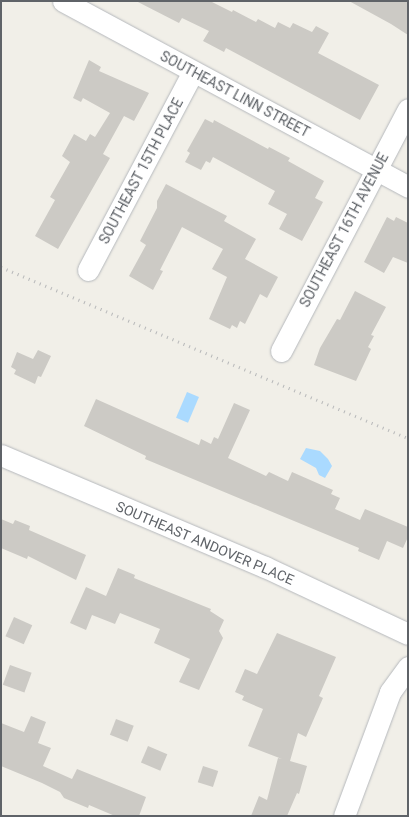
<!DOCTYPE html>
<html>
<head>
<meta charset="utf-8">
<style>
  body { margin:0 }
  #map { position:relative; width:409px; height:817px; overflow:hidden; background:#f1efe8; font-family:Roboto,sans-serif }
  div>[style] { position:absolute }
  .water>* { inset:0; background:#aadaff; transform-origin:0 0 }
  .building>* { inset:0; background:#cccac5; transform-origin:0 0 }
  .roads { filter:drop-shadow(0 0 1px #b5b8bc) drop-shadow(0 0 1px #b5b8bc) }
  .street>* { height:21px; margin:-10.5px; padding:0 10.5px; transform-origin:10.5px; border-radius:10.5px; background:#fff }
  .rail>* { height:3px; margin-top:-1.5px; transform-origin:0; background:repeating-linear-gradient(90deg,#b6b7b8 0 1px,transparent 0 6px) }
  span { translate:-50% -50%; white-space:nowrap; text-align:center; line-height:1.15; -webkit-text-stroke:3px #fff; paint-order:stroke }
  .street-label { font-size:14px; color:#5f6368 }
  .frame { position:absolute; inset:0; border:2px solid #5f6368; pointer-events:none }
</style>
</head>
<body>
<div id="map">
  <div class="water">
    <div style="left:187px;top:392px;width:13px;height:28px;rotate:23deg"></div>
    <div style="clip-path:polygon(306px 448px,320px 451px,328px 459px,332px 466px,325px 478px,319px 475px,316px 468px,300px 459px)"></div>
  </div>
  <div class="building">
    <div style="clip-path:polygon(136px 1px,210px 1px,232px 12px,233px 10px,256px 22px,258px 19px,275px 28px,278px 22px,290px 28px,293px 23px,312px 32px,316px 26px,329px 33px,318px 53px,379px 85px,360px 120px,226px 48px,224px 52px,203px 41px,209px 31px,182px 18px,179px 23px)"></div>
    <div style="clip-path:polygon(349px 1px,408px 1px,408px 35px,391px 24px)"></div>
    <div style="clip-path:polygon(89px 60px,101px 67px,99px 71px,149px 93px,134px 121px,124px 116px,103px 154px,110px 158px,58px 249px,35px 236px,55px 200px,50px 197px,70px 162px,62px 156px,74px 134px,86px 141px,90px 134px,95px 137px,110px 113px,83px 98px,81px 102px,73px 98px)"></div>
    <div style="clip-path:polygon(205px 119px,213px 123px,214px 120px,268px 149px,269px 147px,290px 158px,288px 161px,324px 181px,315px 198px,323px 202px,302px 241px,279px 229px,287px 214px,268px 204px,275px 191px,213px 157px,210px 163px,206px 161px,201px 170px,185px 162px,190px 153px,187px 151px)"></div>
    <div style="clip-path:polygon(166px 184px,227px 216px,224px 221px,256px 239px,245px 259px,278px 277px,267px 298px,260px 294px,245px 324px,240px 321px,237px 328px,232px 325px,230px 329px,209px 319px,227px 277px,212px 269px,223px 249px,182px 227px,160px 270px,163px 271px,153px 290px,129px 276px,146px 245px,140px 241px,157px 208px,157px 201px)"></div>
    <div style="clip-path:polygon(387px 217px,394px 221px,396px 217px,408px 223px,408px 263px,393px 257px,384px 273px,364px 262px)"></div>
    <div style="clip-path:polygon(355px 291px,386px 307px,371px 335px,374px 336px,368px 347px,371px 349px,356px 381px,314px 365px,320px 348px,337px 319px,340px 320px)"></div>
    <div style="clip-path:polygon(38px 350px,51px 356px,41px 377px,38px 376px,35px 384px,14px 374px,16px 370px,11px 367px,17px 352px,33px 359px)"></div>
    <div style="clip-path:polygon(96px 399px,199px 445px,201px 439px,211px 444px,214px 437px,218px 439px,234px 403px,250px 410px,228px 458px,266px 476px,269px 472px,288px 481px,292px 472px,333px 490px,331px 494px,340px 498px,335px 509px,360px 520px,365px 509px,408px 527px,408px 537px,403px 548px,387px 541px,379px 560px,358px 551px,359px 548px,145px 459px,146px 456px,84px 426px)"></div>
    <div style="clip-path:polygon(1px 519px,13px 524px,15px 520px,30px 526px,29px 530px,86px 555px,76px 580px,28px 556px,27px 559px,1px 548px)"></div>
    <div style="clip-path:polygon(118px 568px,135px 575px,134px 578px,211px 609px,210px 611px,224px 620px,219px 631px,223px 638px,199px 690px,179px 682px,190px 659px,154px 643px,160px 629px,120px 613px,115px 624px,92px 615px,86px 630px,70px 623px,86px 587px,106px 596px)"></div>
    <div style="left:14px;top:617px;width:20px;height:21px;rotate:24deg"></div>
    <div style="clip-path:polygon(277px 633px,336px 657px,319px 696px,323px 698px,306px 737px,298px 733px,290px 761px,307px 766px,299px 794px,297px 793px,287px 816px,251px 816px,259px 796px,267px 800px,278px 758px,282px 759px,248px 746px,263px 709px,242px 700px,244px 696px,235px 692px,245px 669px,257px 674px)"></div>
    <div style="left:10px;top:665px;width:23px;height:21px;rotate:20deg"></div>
    <div style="clip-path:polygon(31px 716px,46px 722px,38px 743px,51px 748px,43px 766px,72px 779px,77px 769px,146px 797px,139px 816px,115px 816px,89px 805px,88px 808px,64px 798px,60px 792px,42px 783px,1px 766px,1px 723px,24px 732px)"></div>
    <div style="left:116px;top:719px;width:19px;height:17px;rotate:21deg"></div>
    <div style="left:148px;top:746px;width:21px;height:18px;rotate:23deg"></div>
    <div style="left:203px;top:766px;width:16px;height:17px;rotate:18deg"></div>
  </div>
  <div class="roads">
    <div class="street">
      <div style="left:63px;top:1px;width:392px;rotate:28.3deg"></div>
      <div style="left:88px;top:270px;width:224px;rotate:-62.1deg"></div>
      <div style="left:281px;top:351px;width:273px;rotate:-62.3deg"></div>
      <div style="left:1px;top:455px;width:287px;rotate:23deg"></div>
      <div style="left:265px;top:567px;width:158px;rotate:25.1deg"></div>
      <div style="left:344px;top:816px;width:132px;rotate:-69.6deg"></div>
      <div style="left:390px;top:692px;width:31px;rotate:-54deg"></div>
    </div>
  </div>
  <div class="rail">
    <div style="left:1px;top:267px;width:441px;rotate:22.8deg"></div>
  </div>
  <div class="street-label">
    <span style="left:235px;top:94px;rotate:28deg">SOUTHEAST LINN STREET</span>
    <span style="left:141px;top:171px;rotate:-62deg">SOUTHEAST 15TH PLACE</span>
    <span style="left:344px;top:230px;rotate:-62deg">SOUTHEAST 16TH AVENUE</span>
    <span style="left:205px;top:543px;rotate:23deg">SOUTHEAST ANDOVER PLACE</span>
  </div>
  <div class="frame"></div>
</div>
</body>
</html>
